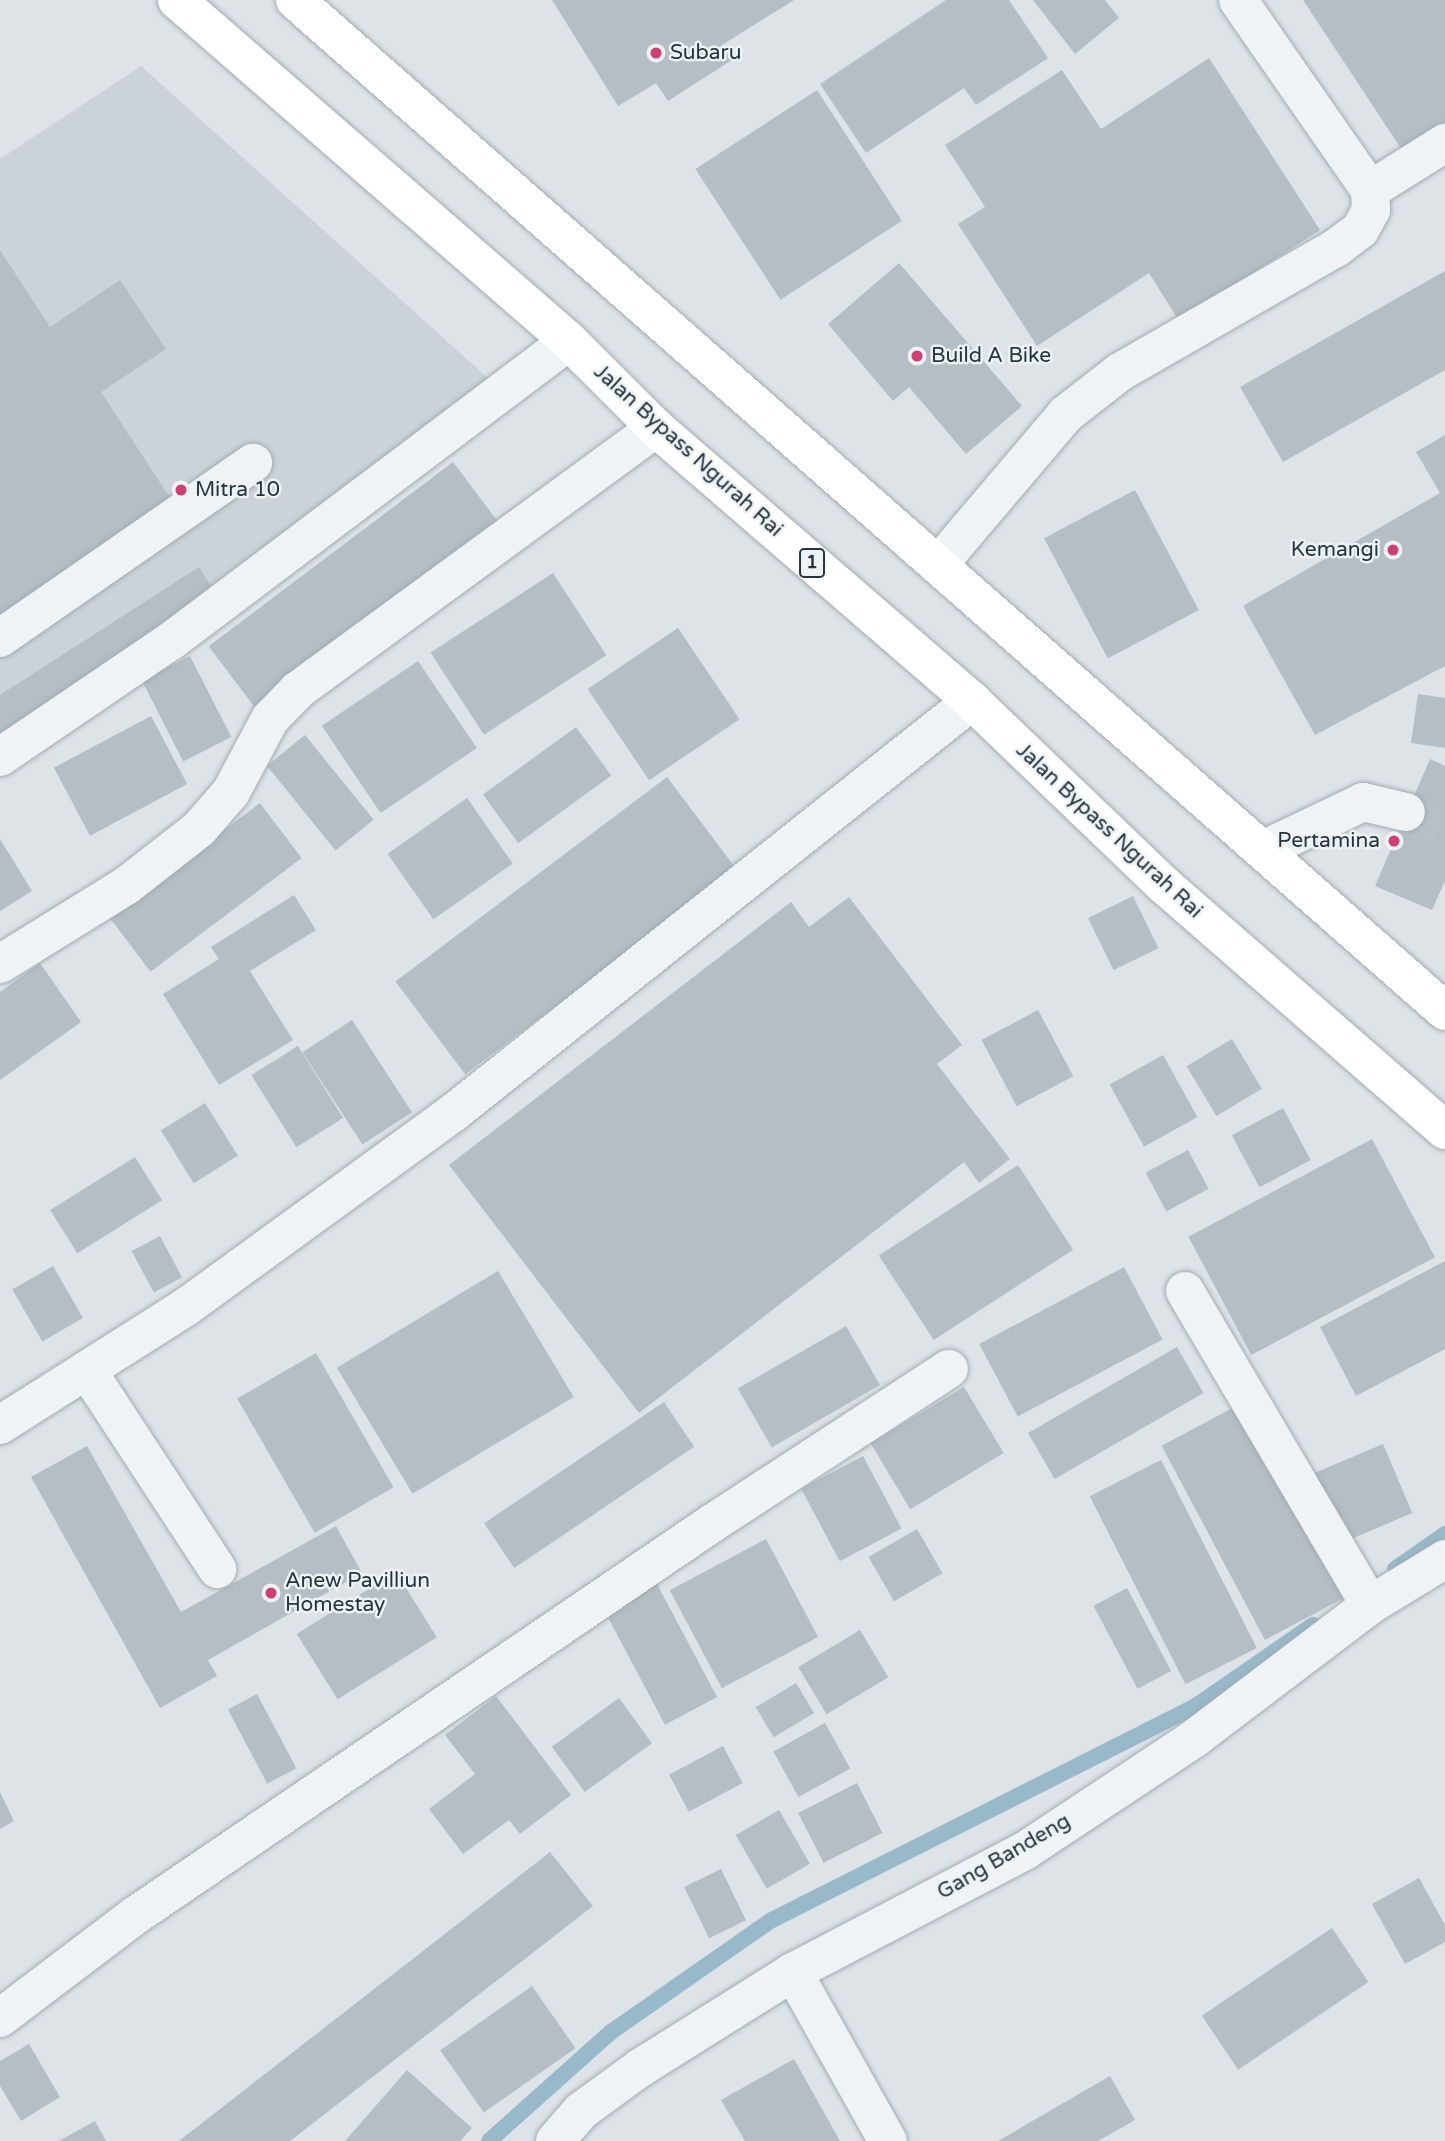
<!DOCTYPE html>
<html>
<head>
<meta charset="utf-8">
<style>
  body { margin:0 }
  #map { position:relative; width:1445px; height:2141px; overflow:hidden; background:#dde3e7; font-family:"Varela Round",sans-serif }
  div>[style] { position:absolute }
  .built>* { inset:0; background:#cbd3d9 }
  .stream>* { height:16px; margin:-8px; padding:0 8px; transform-origin:8px; border-radius:8px; background:#97b9c9 }
  .building>* { inset:0; background:#b4bec4; transform-origin:0 0 }
  .minor-tunnel>* { height:38px; margin-top:-19px; transform-origin:0; background:repeating-linear-gradient(90deg,#b8c0c5 0 38px,transparent 0 57px) }
  .roads { filter:drop-shadow(0 0 2px #a2abb1) drop-shadow(0 0 2px #a2abb1) }
  .minor>* { height:38px; margin:-19px; padding:0 19px; transform-origin:19px; border-radius:19px; background:#f0f3f6 }
  .highway>* { height:38px; margin:-19px; padding:0 19px; transform-origin:19px; border-radius:19px; background:#fff }
  .dots>* { width:19px; height:19px; translate:-50% -50%; box-sizing:border-box; border:4px solid #edf2f5; border-radius:50% }
  span { translate:-50% -50%; white-space:nowrap; text-align:center; line-height:1.15; -webkit-text-stroke:5px #edf2f5; paint-order:stroke }
  .shield-label span { padding:2px 5px; background:#edf2f5; border:2px solid; border-radius:5px; -webkit-text-stroke-width:0 }
  .shield-label { font-size:19px; color:#26343e; font-weight:700 }
  .poi-label { font-size:21px; color:#26343e }
  .left { translate:0 -50%; text-align:left }
  .right { translate:-100% -50%; text-align:right }
  .street-label { font-size:21px; color:#26343e }
</style>
</head>
<body>
<div id="map">
  <div class="built">
    <div style="clip-path:polygon(141px 66px,499px 388px,0 741px,0 159px)"></div>
  </div>
  <div class="stream">
    <div style="left:1395px;top:1569px;width:61px;rotate:-35deg"></div>
    <div style="left:489px;top:2141px;width:164px;rotate:-41.8deg"></div>
    <div style="left:611px;top:2032px;width:194px;rotate:-34.9deg"></div>
    <div style="left:770px;top:1921px;width:479px;rotate:-26.8deg"></div>
    <div style="left:1197px;top:1705px;width:141px;rotate:-34.6deg"></div>
  </div>
  <div class="building">
    <div style="clip-path:polygon(552px 0,794px 0,722px 45px,732px 60px,668px 101px,656px 83px,618px 106px)"></div>
    <div style="clip-path:polygon(946px 0,1009px 0,1048px 58px,976px 105px,964px 88px,866px 153px,820px 84px)"></div>
    <div style="clip-path:polygon(1033px 0,1105px 0,1119px 18px,1075px 54px)"></div>
    <div style="clip-path:polygon(1303px 0,1445px 0,1445px 134px,1408px 159px)"></div>
    <div style="clip-path:polygon(1209px 58px,1320px 230px,1179px 321px,1149px 273px,1037px 346px,958px 224px,985px 207px,945px 145px,1062px 70px,1101px 129px)"></div>
    <div style="left:817px;top:90px;width:156px;height:145px;rotate:57deg"></div>
    <div style="clip-path:polygon(0 250px,50px 327px,120px 280px,166px 349px,101px 392px,174px 504px,0 619px)"></div>
    <div style="clip-path:polygon(899px 263px,1022px 406px,966px 454px,909px 387px,893px 401px,828px 324px)"></div>
    <div style="clip-path:polygon(1445px 271px,1445px 370px,1283px 462px,1240px 387px)"></div>
    <div style="clip-path:polygon(1445px 435px,1445px 666px,1315px 735px,1243px 606px,1440px 493px,1416px 452px)"></div>
    <div style="left:453px;top:462px;width:79px;height:306px;rotate:53deg"></div>
    <div style="left:1135px;top:490px;width:136px;height:103px;rotate:62deg"></div>
    <div style="clip-path:polygon(199px 567px,215px 592px,0 733px,0 695px)"></div>
    <div style="left:553px;top:573px;width:98px;height:146px;rotate:57deg"></div>
    <div style="left:678px;top:628px;width:110px;height:109px;rotate:56deg"></div>
    <div style="left:190px;top:656px;width:91px;height:54px;rotate:63deg"></div>
    <div style="left:418px;top:661px;width:105px;height:116px;rotate:56deg"></div>
    <div style="clip-path:polygon(1418px 694px,1445px 698px,1445px 748px,1411px 743px)"></div>
    <div style="left:151px;top:716px;width:77px;height:110px;rotate:62deg"></div>
    <div style="left:576px;top:727px;width:60px;height:115px;rotate:54deg"></div>
    <div style="left:305px;top:735px;width:109px;height:49px;rotate:51deg"></div>
    <div style="clip-path:polygon(1430px 759px,1445px 766px,1445px 881px,1432px 910px,1375px 886px)"></div>
    <div style="left:667px;top:777px;width:116px;height:340px;rotate:53deg"></div>
    <div style="left:467px;top:798px;width:80px;height:97px;rotate:55deg"></div>
    <div style="left:260px;top:803px;width:69px;height:189px;rotate:53deg"></div>
    <div style="clip-path:polygon(0 839px,32px 891px,0 911px)"></div>
    <div style="clip-path:polygon(294px 895px,316px 930px,250px 971px,293px 1040px,219px 1085px,163px 994px,219px 959px,211px 947px)"></div>
    <div style="left:1133px;top:896px;width:58px;height:50px;rotate:64deg"></div>
    <div style="clip-path:polygon(849px 897px,962px 1045px,937px 1064px,1010px 1159px,979px 1183px,964px 1162px,639px 1413px,449px 1165px,791px 902px,809px 927px)"></div>
    <div style="clip-path:polygon(40px 963px,81px 1022px,0 1080px,0 992px)"></div>
    <div style="left:1038px;top:1010px;width:75px;height:64px;rotate:62deg"></div>
    <div style="left:352px;top:1020px;width:110px;height:59px;rotate:57deg"></div>
    <div style="left:1232px;top:1039px;width:58px;height:53px;rotate:59deg"></div>
    <div style="left:298px;top:1046px;width:85px;height:55px;rotate:58deg"></div>
    <div style="left:1163px;top:1055px;width:71px;height:61px;rotate:61deg"></div>
    <div style="left:205px;top:1103px;width:62px;height:52px;rotate:58deg"></div>
    <div style="left:1283px;top:1108px;width:59px;height:58px;rotate:62deg"></div>
    <div style="left:1372px;top:1139px;width:134px;height:208px;rotate:62deg"></div>
    <div style="left:1188px;top:1150px;width:44px;height:48px;rotate:62deg"></div>
    <div style="left:135px;top:1157px;width:51px;height:100px;rotate:58deg"></div>
    <div style="left:1018px;top:1165px;width:101px;height:166px;rotate:57deg"></div>
    <div style="left:160px;top:1236px;width:47px;height:32px;rotate:62deg"></div>
    <div style="clip-path:polygon(1445px 1261px,1445px 1349px,1356px 1396px,1320px 1327px)"></div>
    <div style="left:53px;top:1266px;width:60px;height:47px;rotate:60deg"></div>
    <div style="left:1124px;top:1267px;width:82px;height:164px;rotate:62deg"></div>
    <div style="left:498px;top:1271px;width:147px;height:188px;rotate:59deg"></div>
    <div style="left:846px;top:1326px;width:68px;height:125px;rotate:60deg"></div>
    <div style="left:1177px;top:1347px;width:53px;height:172px;rotate:60deg"></div>
    <div style="left:316px;top:1353px;width:155px;height:91px;rotate:60deg"></div>
    <div style="left:964px;top:1387px;width:77px;height:109px;rotate:59deg"></div>
    <div style="left:664px;top:1402px;width:54px;height:217px;rotate:56deg"></div>
    <div style="left:1242px;top:1403px;width:220px;height:91px;rotate:62deg"></div>
    <div style="left:1383px;top:1444px;width:75px;height:75px;rotate:67deg"></div>
    <div style="clip-path:polygon(87px 1446px,181px 1612px,336px 1526px,362px 1573px,208px 1660px,217px 1676px,160px 1708px,31px 1477px)"></div>
    <div style="left:863px;top:1456px;width:82px;height:70px;rotate:62deg"></div>
    <div style="left:1161px;top:1460px;width:211px;height:80px;rotate:63deg"></div>
    <div style="left:917px;top:1529px;width:51px;height:56px;rotate:60deg"></div>
    <div style="left:766px;top:1539px;width:111px;height:109px;rotate:62deg"></div>
    <div style="left:396px;top:1572px;width:77px;height:117px;rotate:58deg"></div>
    <div style="left:657px;top:1584px;width:128px;height:59px;rotate:62deg"></div>
    <div style="left:1127px;top:1588px;width:94px;height:38px;rotate:62deg"></div>
    <div style="left:860px;top:1630px;width:55px;height:72px;rotate:59deg"></div>
    <div style="left:796px;top:1683px;width:35px;height:47px;rotate:59deg"></div>
    <div style="left:257px;top:1694px;width:84px;height:33px;rotate:62deg"></div>
    <div style="clip-path:polygon(496px 1696px,571px 1795px,520px 1834px,509px 1820px,463px 1854px,429px 1809px,475px 1774px,445px 1735px)"></div>
    <div style="left:619px;top:1698px;width:56px;height:83px;rotate:54deg"></div>
    <div style="left:825px;top:1723px;width:52px;height:59px;rotate:61deg"></div>
    <div style="left:723px;top:1746px;width:42px;height:61px;rotate:62deg"></div>
    <div style="left:857px;top:1783px;width:56px;height:66px;rotate:63deg"></div>
    <div style="clip-path:polygon(0 1792px,14px 1821px,0 1829px)"></div>
    <div style="left:779px;top:1810px;width:62px;height:50px;rotate:60deg"></div>
    <div style="clip-path:polygon(550px 1852px,593px 1906px,290px 2141px,179px 2141px)"></div>
    <div style="left:721px;top:1869px;width:57px;height:41px;rotate:64deg"></div>
    <div style="clip-path:polygon(1419px 1878px,1445px 1925px,1445px 1942px,1405px 1964px,1372px 1904px)"></div>
    <div style="left:1332px;top:1928px;width:65px;height:157px;rotate:56deg"></div>
    <div style="left:532px;top:1986px;width:76px;height:112px;rotate:55deg"></div>
    <div style="clip-path:polygon(29px 2044px,60px 2097px,21px 2121px,0 2086px,0 2061px)"></div>
    <div style="clip-path:polygon(794px 2059px,840px 2141px,745px 2141px,721px 2100px)"></div>
    <div style="clip-path:polygon(407px 2070px,472px 2128px,460px 2141px,345px 2141px)"></div>
    <div style="clip-path:polygon(1110px 2076px,1135px 2120px,1098px 2141px,998px 2141px)"></div>
    <div style="clip-path:polygon(95px 2121px,106px 2141px,59px 2141px)"></div>
  </div>
  <div class="minor-tunnel">
    <div style="left:1406px;top:812px;width:46px;rotate:31.6deg"></div>
  </div>
  <div class="roads">
    <div class="minor">
      <div style="left:1370px;top:190px;width:89px;rotate:-32.1deg"></div>
      <div style="left:938px;top:565px;width:198px;rotate:-49.7deg"></div>
      <div style="left:1066px;top:414px;width:68px;rotate:-37.9deg"></div>
      <div style="left:1120px;top:372px;width:249px;rotate:-29.9deg"></div>
      <div style="left:1336px;top:248px;width:30px;rotate:-37deg"></div>
      <div style="left:1360px;top:230px;width:23px;rotate:-61deg"></div>
      <div style="left:1371px;top:210px;width:20px;rotate:-93deg"></div>
      <div style="left:1370px;top:190px;width:231px;rotate:-124.8deg"></div>
      <div style="left:0;top:638px;width:308px;rotate:-34.7deg"></div>
      <div style="left:0;top:757px;width:207px;rotate:-34.2deg"></div>
      <div style="left:171px;top:641px;width:498px;rotate:-37deg"></div>
      <div style="left:1263px;top:850px;width:111px;rotate:-25.6deg"></div>
      <div style="left:1363px;top:802px;width:44px;rotate:13.1deg"></div>
      <div style="left:0;top:964px;width:148px;rotate:-31.8deg"></div>
      <div style="left:126px;top:886px;width:93px;rotate:-38deg"></div>
      <div style="left:199px;top:829px;width:49px;rotate:-49.1deg"></div>
      <div style="left:231px;top:792px;width:83px;rotate:-61.9deg"></div>
      <div style="left:270px;top:719px;width:40px;rotate:-46deg"></div>
      <div style="left:298px;top:690px;width:444px;rotate:-36.2deg"></div>
      <div style="left:1185px;top:1291px;width:364px;rotate:59.5deg"></div>
      <div style="left:87px;top:1370px;width:238px;rotate:56.8deg"></div>
      <div style="left:0;top:1425px;width:220px;rotate:-32.4deg"></div>
      <div style="left:186px;top:1307px;width:330px;rotate:-36deg"></div>
      <div style="left:453px;top:1113px;width:663px;rotate:-38.44deg"></div>
      <div style="left:793px;top:1972px;width:194px;rotate:60.7deg"></div>
      <div style="left:0;top:2018px;width:167px;rotate:-37.2deg"></div>
      <div style="left:133px;top:1917px;width:699px;rotate:-34.21deg"></div>
      <div style="left:711px;top:1524px;width:284px;rotate:-33.1deg"></div>
      <div style="left:555px;top:2141px;width:40px;rotate:-49deg"></div>
      <div style="left:581px;top:2111px;width:73px;rotate:-36.1deg"></div>
      <div style="left:640px;top:2068px;width:181px;rotate:-32.1deg"></div>
      <div style="left:793px;top:1972px;width:263px;rotate:-27.6deg"></div>
      <div style="left:1026px;top:1850px;width:203px;rotate:-33.5deg"></div>
      <div style="left:1195px;top:1738px;width:220px;rotate:-37.2deg"></div>
      <div style="left:1370px;top:1605px;width:88px;rotate:-31.5deg"></div>
    </div>
    <div class="highway">
      <div style="left:177px;top:0;width:520px;rotate:41.02deg"></div>
      <div style="left:569px;top:341px;width:123px;rotate:45deg"></div>
      <div style="left:656px;top:428px;width:418px;rotate:40.8deg"></div>
      <div style="left:972px;top:701px;width:266px;rotate:43.8deg"></div>
      <div style="left:1164px;top:885px;width:373px;rotate:41.1deg"></div>
      <div style="left:295px;top:0;width:1531px;rotate:41.32deg"></div>
    </div>
  </div>
  <div class="dots">
    <div style="left:656px;top:53px;background:#d03f71"></div>
    <div style="left:917px;top:356px;background:#d03f71"></div>
    <div style="left:181px;top:490px;background:#d03f71"></div>
    <div style="left:1393px;top:550px;background:#d03f71"></div>
    <div style="left:1394px;top:841px;background:#d03f71"></div>
    <div style="left:271px;top:1593px;background:#d03f71"></div>
  </div>
  <div class="shield-label">
    <span style="left:812px;top:563px">1</span>
  </div>
  <div class="poi-label">
    <span class="left" style="left:670px;top:53px">Subaru</span>
    <span class="left" style="left:931px;top:356px">Build A Bike</span>
    <span class="left" style="left:195px;top:490px">Mitra 10</span>
    <span class="right" style="left:1379px;top:550px">Kemangi</span>
    <span class="right" style="left:1380px;top:841px">Pertamina</span>
    <span class="left" style="left:285px;top:1593px">Anew Pavilliun<br>Homestay</span>
  </div>
  <div class="street-label">
    <span style="left:688px;top:451px;rotate:42deg">Jalan Bypass Ngurah Rai</span>
    <span style="left:1109px;top:831px;rotate:43deg">Jalan Bypass Ngurah Rai</span>
    <span style="left:1004px;top:1857px;rotate:-30deg">Gang Bandeng</span>
  </div>
</div>
</body>
</html>
